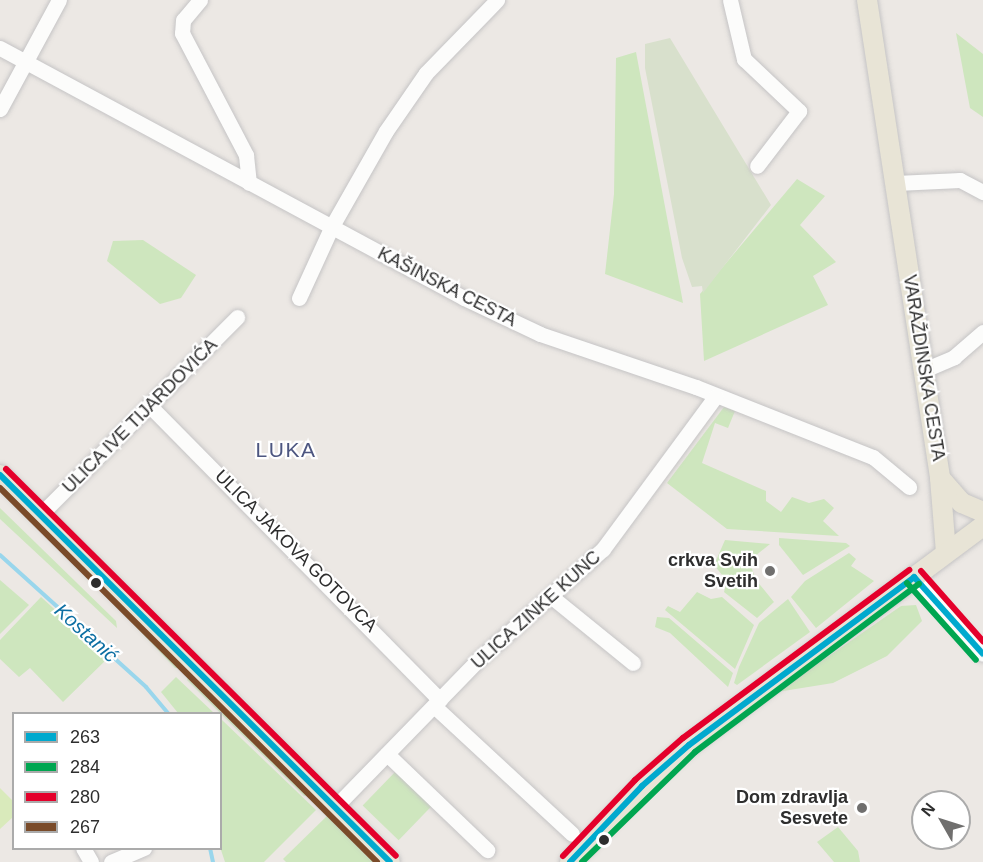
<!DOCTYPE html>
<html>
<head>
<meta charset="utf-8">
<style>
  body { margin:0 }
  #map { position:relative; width:983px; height:862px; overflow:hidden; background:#ece8e4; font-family:Helvetica,sans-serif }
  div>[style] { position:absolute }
  .green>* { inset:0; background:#cee6be; transform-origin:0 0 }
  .cemetery>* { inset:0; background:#d8e0cc }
  .pitch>* { inset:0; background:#d9eabb }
  .stream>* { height:4px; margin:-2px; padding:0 2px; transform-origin:2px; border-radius:2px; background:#99d6ec }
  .roads { filter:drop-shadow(0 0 2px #c5c4c5) drop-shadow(0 0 2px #c5c4c5) }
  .minor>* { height:15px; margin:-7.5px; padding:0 7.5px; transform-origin:7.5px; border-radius:7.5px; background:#fcfcfb }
  .major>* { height:20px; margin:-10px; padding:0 10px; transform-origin:10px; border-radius:10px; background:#e8e4d6 }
  .bus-1>* { height:6px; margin:-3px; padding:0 3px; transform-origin:3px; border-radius:3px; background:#00a9ce }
  .bus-2>* { height:6px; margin:-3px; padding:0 3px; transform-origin:3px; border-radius:3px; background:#00a651 }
  .bus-3>* { height:6px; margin:-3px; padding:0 3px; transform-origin:3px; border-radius:3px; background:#e4002b }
  .bus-4>* { height:6px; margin:-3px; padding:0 3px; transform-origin:3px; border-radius:3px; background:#7a4b2a }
  .dots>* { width:16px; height:16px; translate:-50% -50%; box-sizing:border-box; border:3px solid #fff; border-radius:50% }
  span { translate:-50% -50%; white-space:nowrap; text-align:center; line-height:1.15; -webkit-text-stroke:4.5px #fff; paint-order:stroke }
  .street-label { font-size:18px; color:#2e2e2e }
  .poi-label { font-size:18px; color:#2e2e2e; font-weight:700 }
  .right { translate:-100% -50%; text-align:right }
  .water-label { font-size:20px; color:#0d6fa3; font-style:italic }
  .quarter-label { font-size:21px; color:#4d5680; letter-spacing:1.5px }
  .legend { position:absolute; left:12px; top:712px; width:210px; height:138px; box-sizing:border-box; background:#fff; border:2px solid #ababab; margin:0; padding:8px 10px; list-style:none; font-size:18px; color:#2e2e2e }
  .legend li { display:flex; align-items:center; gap:12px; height:30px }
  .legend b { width:30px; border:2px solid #ababab }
  .north { position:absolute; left:911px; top:790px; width:60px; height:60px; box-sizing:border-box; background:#fff; border:2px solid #ababab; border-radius:50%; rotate:309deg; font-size:16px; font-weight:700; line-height:24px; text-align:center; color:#2e2e2e }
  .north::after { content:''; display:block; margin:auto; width:21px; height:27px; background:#706f6e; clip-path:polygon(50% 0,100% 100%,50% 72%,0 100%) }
</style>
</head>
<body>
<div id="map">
  <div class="green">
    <div style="clip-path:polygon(956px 33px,983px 54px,983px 117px,970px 108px)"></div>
    <div style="clip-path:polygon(636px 52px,681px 292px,683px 303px,605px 274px,614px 194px,616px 58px)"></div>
    <div style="clip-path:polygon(797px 179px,825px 196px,800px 225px,836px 262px,813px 276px,828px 305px,704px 361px,700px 294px)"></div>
    <div style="clip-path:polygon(143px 240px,196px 275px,181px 298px,160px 304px,107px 261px,113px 241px)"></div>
    <div style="clip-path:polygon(724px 407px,735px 411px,728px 428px,715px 423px,702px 463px,766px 491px,766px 501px,781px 512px,792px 497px,809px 503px,824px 499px,834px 508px,823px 521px,839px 536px,727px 529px,667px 483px)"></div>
    <div style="clip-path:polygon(0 508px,116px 621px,117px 628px,0 519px)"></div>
    <div style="clip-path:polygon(779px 538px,846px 543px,850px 546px,803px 575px,779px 545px)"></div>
    <div style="clip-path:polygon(725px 540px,770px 544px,749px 561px,756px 580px,774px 602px,757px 618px,724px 592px,727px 581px,714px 565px)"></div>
    <div style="clip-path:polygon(849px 553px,856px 559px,851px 566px,874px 581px,816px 628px,791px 597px,805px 581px)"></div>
    <div style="clip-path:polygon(0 580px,29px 605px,0 634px)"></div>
    <div style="clip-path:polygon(97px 586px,117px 600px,184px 668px,175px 668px)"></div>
    <div style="clip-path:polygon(697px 592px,711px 599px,722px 597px,754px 625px,735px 669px,665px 610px,668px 606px,680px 612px)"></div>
    <div style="clip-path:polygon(41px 597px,108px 658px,63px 702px,30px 668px,19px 677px,0 659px,0 640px)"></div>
    <div style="clip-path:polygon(788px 599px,810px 632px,737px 685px,734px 683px,739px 667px,759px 623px)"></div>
    <div style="clip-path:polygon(916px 605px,922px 621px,887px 656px,833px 683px,777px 692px,901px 606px)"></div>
    <div style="clip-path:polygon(657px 617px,669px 618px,733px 673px,728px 687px,670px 633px,655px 627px)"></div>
    <div style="clip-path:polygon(189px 675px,312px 795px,304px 796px,187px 680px)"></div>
    <div style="clip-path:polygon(176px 677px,214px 713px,178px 713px,161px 692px)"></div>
    <div style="clip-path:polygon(221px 719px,316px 810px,264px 862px,225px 862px,220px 847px)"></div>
    <div style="left:396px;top:771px;width:50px;height:48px;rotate:44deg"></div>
    <div style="clip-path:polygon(329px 814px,377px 862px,286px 862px,283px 859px)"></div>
    <div style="clip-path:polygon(838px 827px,858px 851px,860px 862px,834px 862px,817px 842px)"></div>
  </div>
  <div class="cemetery">
    <div style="clip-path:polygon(670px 38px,771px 205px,703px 293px,702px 286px,692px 287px,682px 258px,645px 68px,645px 44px)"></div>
  </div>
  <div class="pitch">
    <div style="clip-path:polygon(0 788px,14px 802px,13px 817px,0 829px)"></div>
  </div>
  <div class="stream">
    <div style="left:0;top:555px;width:197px;rotate:42.1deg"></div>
    <div style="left:146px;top:687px;width:35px;rotate:50deg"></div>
    <div style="left:210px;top:848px;width:14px;rotate:78deg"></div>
  </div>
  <div class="roads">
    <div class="minor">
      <div style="left:200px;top:0;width:26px;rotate:130deg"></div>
      <div style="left:183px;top:20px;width:13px;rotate:94deg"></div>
      <div style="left:182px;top:33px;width:138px;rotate:62.3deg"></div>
      <div style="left:246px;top:155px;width:28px;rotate:84deg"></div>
      <div style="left:730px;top:0;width:61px;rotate:76.7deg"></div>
      <div style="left:744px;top:59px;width:76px;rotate:43.4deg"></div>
      <div style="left:799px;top:111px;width:69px;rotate:127.4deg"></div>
      <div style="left:0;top:48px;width:527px;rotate:28.32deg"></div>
      <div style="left:464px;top:298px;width:84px;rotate:25.3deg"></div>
      <div style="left:540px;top:334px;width:165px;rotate:18.8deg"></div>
      <div style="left:696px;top:387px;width:190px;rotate:21.6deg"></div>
      <div style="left:873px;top:457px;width:47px;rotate:39.8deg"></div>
      <div style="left:0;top:109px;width:124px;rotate:-61.6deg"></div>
      <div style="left:896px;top:183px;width:64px;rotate:-2.7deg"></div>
      <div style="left:960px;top:180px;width:26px;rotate:28deg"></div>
      <div style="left:299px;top:298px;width:79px;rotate:-65.4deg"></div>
      <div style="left:332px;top:226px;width:109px;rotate:-60.4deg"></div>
      <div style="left:386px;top:131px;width:70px;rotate:-55.4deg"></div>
      <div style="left:426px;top:73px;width:102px;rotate:-45.8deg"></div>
      <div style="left:924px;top:370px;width:33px;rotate:-23deg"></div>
      <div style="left:954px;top:357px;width:38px;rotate:-41deg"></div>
      <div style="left:149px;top:405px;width:414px;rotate:45.4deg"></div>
      <div style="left:41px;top:514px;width:278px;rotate:-45.1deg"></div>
      <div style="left:914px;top:577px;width:103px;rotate:48.1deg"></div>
      <div style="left:553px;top:598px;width:103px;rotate:39.1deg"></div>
      <div style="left:434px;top:706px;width:188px;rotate:42.8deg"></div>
      <div style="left:387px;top:754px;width:139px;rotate:43.8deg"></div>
      <div style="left:335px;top:807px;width:205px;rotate:-45.8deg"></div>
      <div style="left:478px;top:660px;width:167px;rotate:-41.6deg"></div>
      <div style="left:603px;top:549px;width:190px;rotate:-53.6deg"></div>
      <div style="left:83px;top:848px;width:16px;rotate:60deg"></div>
      <div style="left:111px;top:862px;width:36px;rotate:-23deg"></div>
    </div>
    <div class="major">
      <div style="left:867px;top:0;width:484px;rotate:81.3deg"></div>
      <div style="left:940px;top:478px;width:75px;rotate:85.4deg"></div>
      <div style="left:0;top:475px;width:549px;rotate:44.78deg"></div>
      <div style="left:940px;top:478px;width:33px;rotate:49deg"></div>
      <div style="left:962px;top:503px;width:23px;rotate:23deg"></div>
      <div style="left:570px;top:862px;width:105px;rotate:-46.5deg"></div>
      <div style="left:642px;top:786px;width:62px;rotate:-41.1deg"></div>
      <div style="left:689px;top:745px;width:367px;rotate:-36.7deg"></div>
    </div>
  </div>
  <div class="bus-1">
    <div style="left:0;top:475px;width:549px;rotate:44.78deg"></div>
    <div style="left:914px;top:577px;width:103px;rotate:48.1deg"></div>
    <div style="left:570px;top:862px;width:105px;rotate:-46.5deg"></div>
    <div style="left:642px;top:786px;width:62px;rotate:-41.1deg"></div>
    <div style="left:689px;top:745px;width:281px;rotate:-36.7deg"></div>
  </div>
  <div class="bus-2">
    <div style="left:907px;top:583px;width:103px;rotate:48.1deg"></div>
    <div style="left:582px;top:862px;width:158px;rotate:-44.2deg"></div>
    <div style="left:695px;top:752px;width:280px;rotate:-36.9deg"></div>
  </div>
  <div class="bus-3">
    <div style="left:6px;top:469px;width:549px;rotate:44.78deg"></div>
    <div style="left:921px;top:571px;width:94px;rotate:48.5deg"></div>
    <div style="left:563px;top:856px;width:105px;rotate:-46.5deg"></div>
    <div style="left:635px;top:780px;width:64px;rotate:-41.2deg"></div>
    <div style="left:683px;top:738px;width:282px;rotate:-36.6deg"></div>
  </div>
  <div class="bus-4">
    <div style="left:0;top:488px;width:531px;rotate:44.77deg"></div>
  </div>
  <div class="dots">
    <div style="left:770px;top:571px;background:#706f6e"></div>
    <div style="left:96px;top:583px;background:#2e2e2e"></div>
    <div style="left:862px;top:808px;background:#706f6e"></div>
    <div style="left:604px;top:840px;background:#2e2e2e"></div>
  </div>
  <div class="street-label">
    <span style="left:447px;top:287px;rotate:27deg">KAŠINSKA CESTA</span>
    <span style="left:924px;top:368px;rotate:81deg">VARAŽDINSKA CESTA</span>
    <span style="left:140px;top:416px;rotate:-45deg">ULICA IVE TIJARDOVIĆA</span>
    <span style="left:296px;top:551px;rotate:45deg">ULICA JAKOVA GOTOVCA</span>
    <span style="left:536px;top:610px;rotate:-42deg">ULICA ZINKE KUNC</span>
  </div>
  <div class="poi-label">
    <span class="right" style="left:758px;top:571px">crkva Svih<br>Svetih</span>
    <span class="right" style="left:848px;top:808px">Dom zdravlja<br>Sesvete</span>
  </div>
  <div class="water-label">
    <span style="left:86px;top:633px;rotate:42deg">Kostanić</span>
  </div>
  <div class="quarter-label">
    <span style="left:286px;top:450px">LUKA</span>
  </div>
  <ul class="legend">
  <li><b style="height:8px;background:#00a9ce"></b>263</li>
  <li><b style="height:8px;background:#00a651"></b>284</li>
  <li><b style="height:8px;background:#e4002b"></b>280</li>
  <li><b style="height:8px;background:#7a4b2a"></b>267</li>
  </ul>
  <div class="north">N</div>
</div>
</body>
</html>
